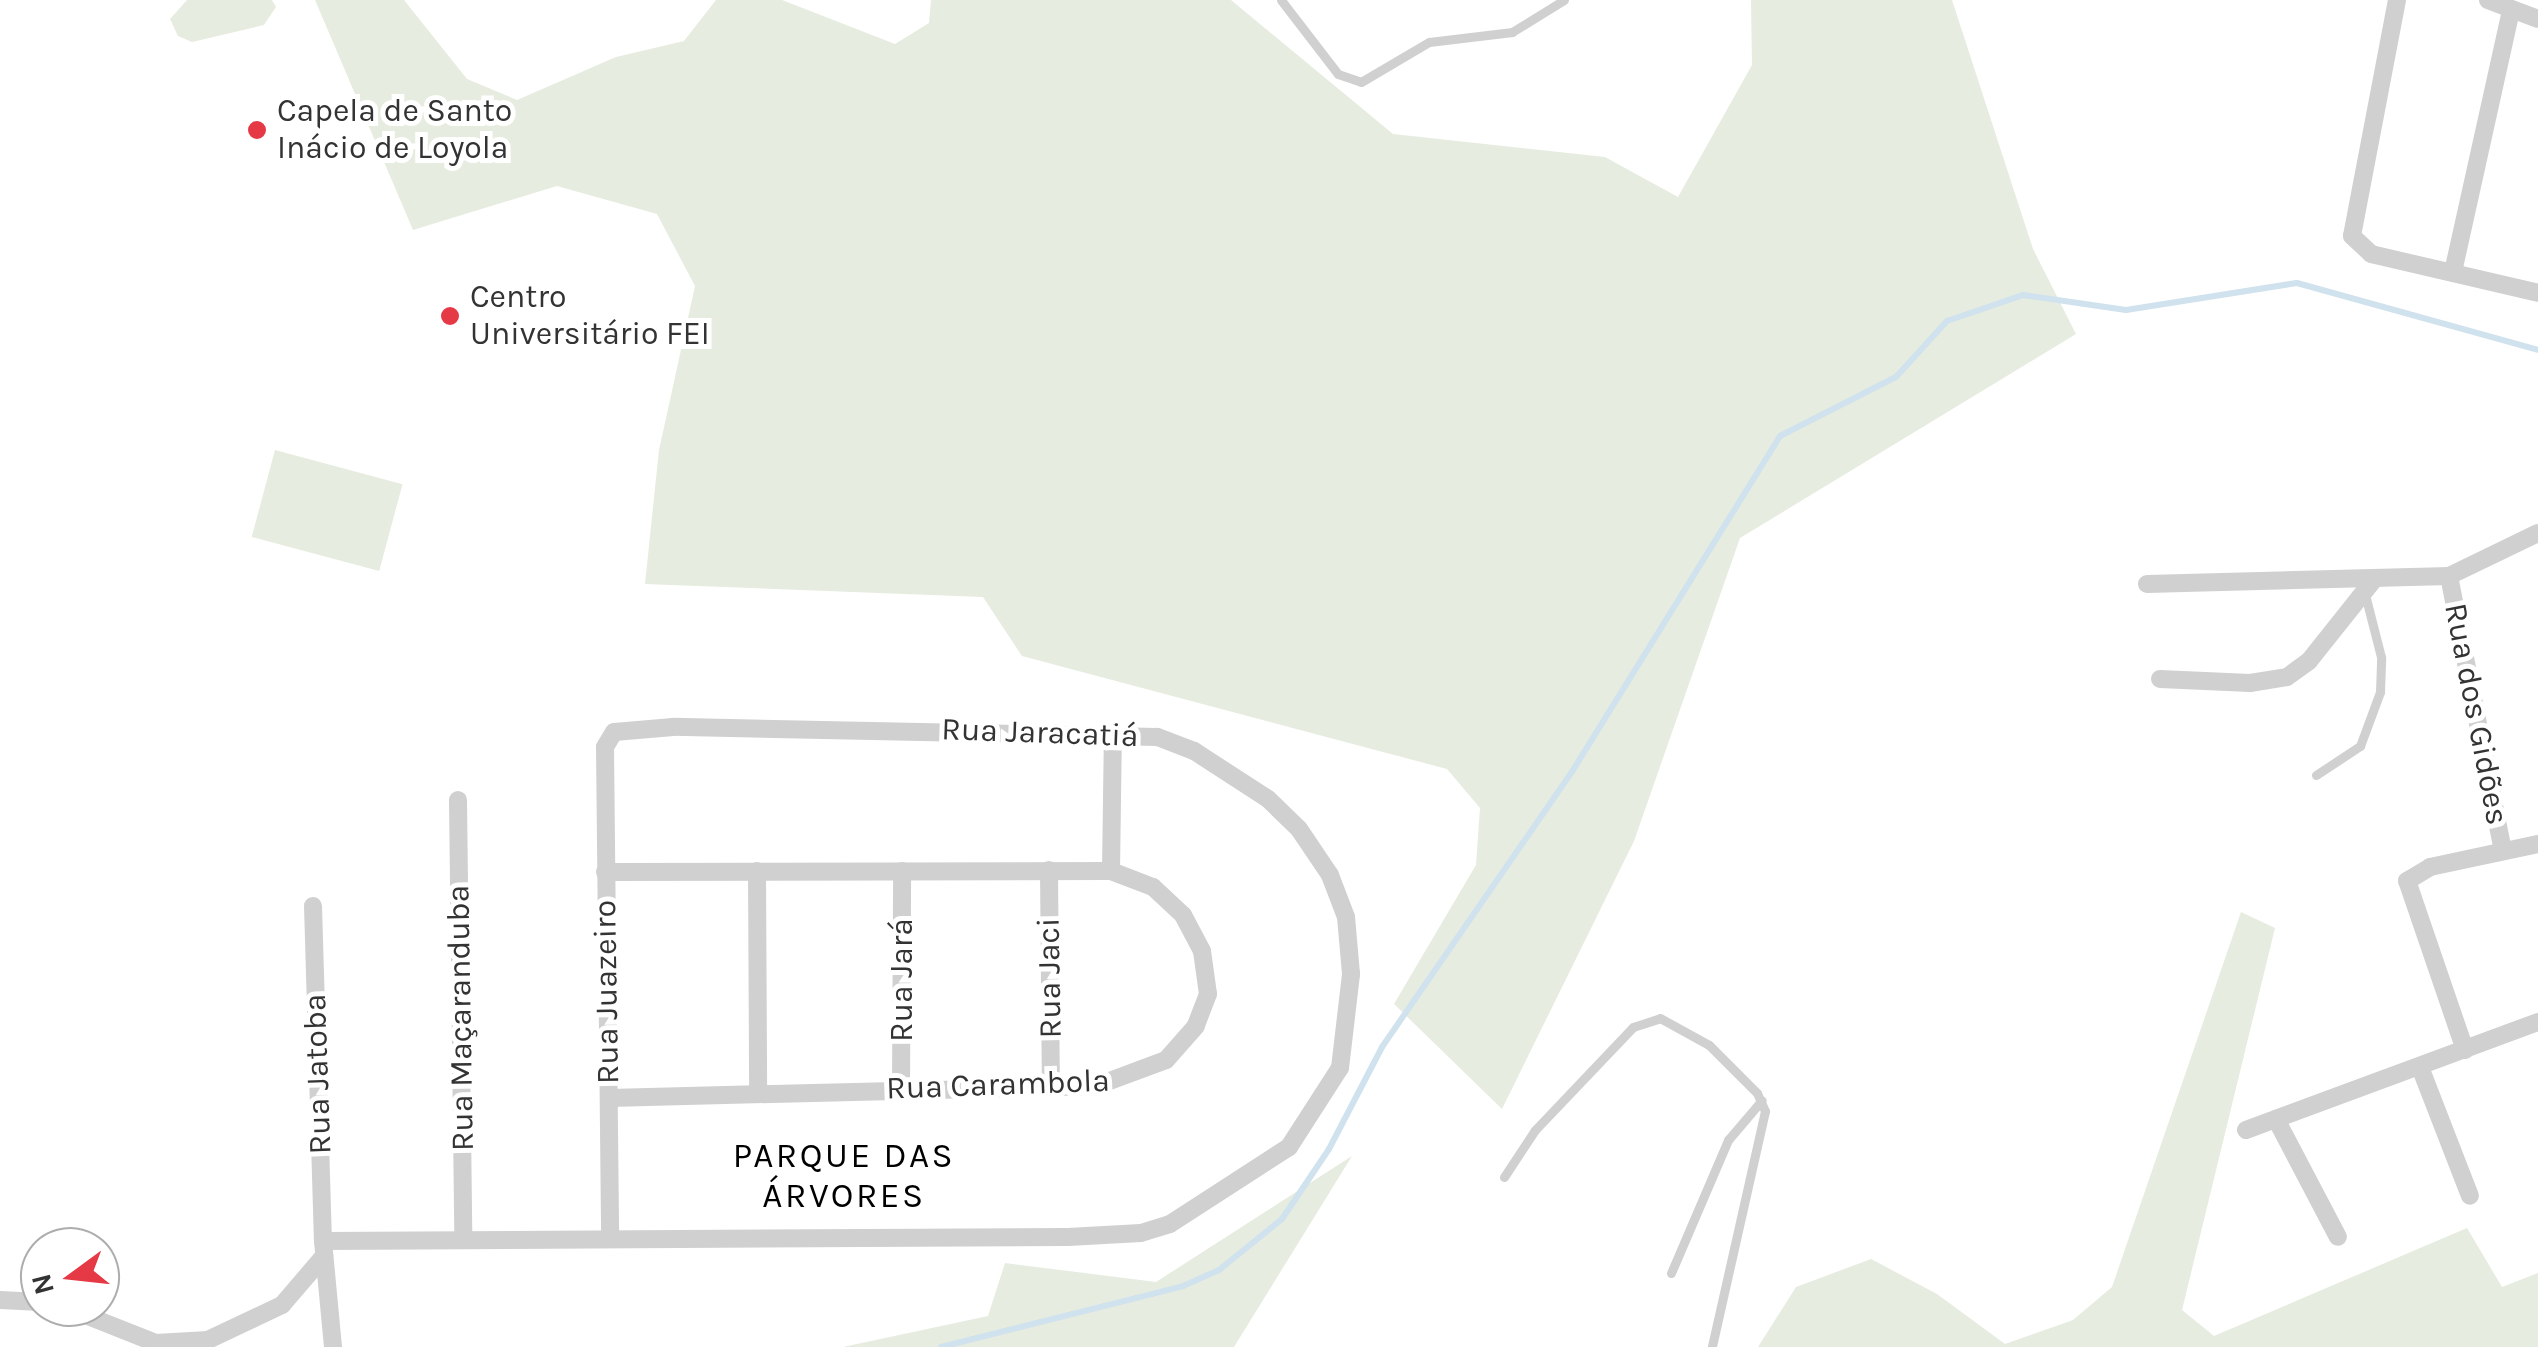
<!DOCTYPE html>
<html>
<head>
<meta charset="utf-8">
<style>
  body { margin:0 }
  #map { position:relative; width:2538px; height:1347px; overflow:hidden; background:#fff; font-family:Karla,sans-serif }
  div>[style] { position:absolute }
  .green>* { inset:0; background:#e6ecdf; transform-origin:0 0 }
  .stream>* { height:6px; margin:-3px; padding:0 3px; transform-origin:3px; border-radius:3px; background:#cfe2ee }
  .service>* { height:9px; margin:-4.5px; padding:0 4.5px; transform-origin:4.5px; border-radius:4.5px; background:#d0d0d0 }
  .minor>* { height:18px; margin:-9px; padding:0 9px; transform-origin:9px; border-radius:9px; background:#d0d0d0 }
  .dots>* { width:28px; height:28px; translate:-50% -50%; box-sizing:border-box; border:5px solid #fff; border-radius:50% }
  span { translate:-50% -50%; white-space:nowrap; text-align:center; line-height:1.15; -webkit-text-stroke:10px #fff; paint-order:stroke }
  .poi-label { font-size:32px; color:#333 }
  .left { translate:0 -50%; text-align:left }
  .street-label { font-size:32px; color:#333 }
  .neighbourhood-label { font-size:35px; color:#000; letter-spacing:2.5px }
  .north { position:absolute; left:20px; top:1227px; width:100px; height:100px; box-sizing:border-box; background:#fff; border:2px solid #adadad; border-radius:50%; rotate:255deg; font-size:28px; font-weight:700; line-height:40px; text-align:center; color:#333 }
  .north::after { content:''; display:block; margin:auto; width:35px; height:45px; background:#e63946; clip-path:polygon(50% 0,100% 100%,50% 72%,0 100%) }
</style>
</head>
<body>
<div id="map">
  <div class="green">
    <div style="clip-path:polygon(187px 0,272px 0,276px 7px,264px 25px,192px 42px,178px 36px,170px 19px)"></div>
    <div style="clip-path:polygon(315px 0,404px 0,467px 79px,517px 100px,616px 57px,684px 41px,716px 0,782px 0,895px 44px,929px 23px,931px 0,1231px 0,1393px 134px,1605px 157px,1678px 197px,1752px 65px,1751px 0,1952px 0,2033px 249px,2076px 334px,1740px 538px,1634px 841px,1502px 1109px,1394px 1004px,1476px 865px,1480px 808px,1447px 769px,1022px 656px,983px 597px,645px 584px,659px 450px,695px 286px,657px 214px,557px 186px,413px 230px)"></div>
    <div style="left:275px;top:450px;width:132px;height:90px;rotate:15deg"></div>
    <div style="clip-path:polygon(2241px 912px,2275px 928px,2182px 1310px,2214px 1336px,2467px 1228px,2502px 1287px,2538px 1273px,2538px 1347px,1758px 1347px,1796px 1287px,1871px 1259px,1937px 1294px,2005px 1344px,2073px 1320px,2112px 1287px)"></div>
    <div style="clip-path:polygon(1352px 1156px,1234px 1347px,843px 1347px,988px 1316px,1005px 1263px,1156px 1282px)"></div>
  </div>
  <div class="stream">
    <div style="left:941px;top:1347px;width:250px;rotate:-14.1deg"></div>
    <div style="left:1183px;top:1286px;width:39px;rotate:-24deg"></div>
    <div style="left:1219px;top:1270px;width:81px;rotate:-39deg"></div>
    <div style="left:1282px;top:1219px;width:84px;rotate:-56.1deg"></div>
    <div style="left:1329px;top:1149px;width:115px;rotate:-62.5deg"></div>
    <div style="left:1382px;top:1047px;width:336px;rotate:-55.4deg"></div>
    <div style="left:1573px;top:770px;width:393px;rotate:-58.2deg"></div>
    <div style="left:1780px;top:436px;width:130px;rotate:-27deg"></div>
    <div style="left:1896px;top:377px;width:76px;rotate:-47.7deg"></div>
    <div style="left:1947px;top:321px;width:80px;rotate:-18.9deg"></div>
    <div style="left:2023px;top:295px;width:104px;rotate:8.3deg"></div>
    <div style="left:2126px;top:310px;width:173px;rotate:-9deg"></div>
    <div style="left:2297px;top:283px;width:250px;rotate:15.5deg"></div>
  </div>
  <div class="service">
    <div style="left:1281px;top:0;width:93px;rotate:52.4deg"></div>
    <div style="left:1338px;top:74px;width:24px;rotate:19deg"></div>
    <div style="left:1361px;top:82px;width:79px;rotate:-30.5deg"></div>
    <div style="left:1429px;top:42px;width:84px;rotate:-6.9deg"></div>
    <div style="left:1512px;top:32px;width:61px;rotate:-31.6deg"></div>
    <div style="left:2316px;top:775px;width:53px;rotate:-33.4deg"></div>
    <div style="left:2360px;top:746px;width:58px;rotate:-69.7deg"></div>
    <div style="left:2380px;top:692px;width:35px;rotate:-88deg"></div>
    <div style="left:2381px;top:657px;width:65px;rotate:-104.3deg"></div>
    <div style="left:1504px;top:1177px;width:56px;rotate:-56.6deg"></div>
    <div style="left:1535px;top:1130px;width:142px;rotate:-46.4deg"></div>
    <div style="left:1633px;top:1027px;width:28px;rotate:-18deg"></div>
    <div style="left:1660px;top:1018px;width:56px;rotate:28.9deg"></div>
    <div style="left:1709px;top:1045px;width:68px;rotate:45deg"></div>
    <div style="left:1757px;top:1093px;width:20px;rotate:66deg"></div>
    <div style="left:1765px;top:1111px;width:242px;rotate:102.7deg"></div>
    <div style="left:1671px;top:1273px;width:145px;rotate:-66.8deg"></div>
    <div style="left:1728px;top:1140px;width:52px;rotate:-49.6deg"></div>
  </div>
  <div class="minor">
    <div style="left:2397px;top:0;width:240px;rotate:100.8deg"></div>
    <div style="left:2352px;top:236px;width:26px;rotate:43deg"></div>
    <div style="left:2371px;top:254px;width:171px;rotate:13.1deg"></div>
    <div style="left:2488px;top:0;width:53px;rotate:20.8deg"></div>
    <div style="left:2453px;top:272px;width:268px;rotate:-77.5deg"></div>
    <div style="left:2449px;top:576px;width:280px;rotate:78.9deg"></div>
    <div style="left:2147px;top:584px;width:302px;rotate:-1.5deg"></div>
    <div style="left:2449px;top:576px;width:99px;rotate:-25.8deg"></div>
    <div style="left:2160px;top:679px;width:90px;rotate:2.5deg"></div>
    <div style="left:2250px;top:683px;width:37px;rotate:-9deg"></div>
    <div style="left:2287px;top:677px;width:27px;rotate:-36deg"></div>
    <div style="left:2309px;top:661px;width:106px;rotate:-51.5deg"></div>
    <div style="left:458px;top:800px;width:437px;rotate:89.3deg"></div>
    <div style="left:1049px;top:870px;width:217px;rotate:89.5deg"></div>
    <div style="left:757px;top:871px;width:222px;rotate:89.7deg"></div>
    <div style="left:1111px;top:871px;width:138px;rotate:-89.2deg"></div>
    <div style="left:605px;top:872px;width:506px;rotate:-0.11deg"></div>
    <div style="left:1111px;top:871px;width:45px;rotate:20.9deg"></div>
    <div style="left:1153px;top:887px;width:41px;rotate:43deg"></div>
    <div style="left:1183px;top:915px;width:41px;rotate:62.2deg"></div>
    <div style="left:1202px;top:951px;width:43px;rotate:82.1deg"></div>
    <div style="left:1208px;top:994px;width:34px;rotate:111deg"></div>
    <div style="left:1196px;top:1026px;width:45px;rotate:131.4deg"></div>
    <div style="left:1166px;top:1060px;width:75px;rotate:159.6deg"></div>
    <div style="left:1096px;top:1086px;width:487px;rotate:178.6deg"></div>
    <div style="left:313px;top:906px;width:335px;rotate:88.3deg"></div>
    <div style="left:323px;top:1241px;width:106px;rotate:84.6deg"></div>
    <div style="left:2465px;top:1050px;width:179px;rotate:-108.9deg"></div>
    <div style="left:2407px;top:881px;width:27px;rotate:-31deg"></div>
    <div style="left:2430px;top:867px;width:110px;rotate:-12deg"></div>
    <div style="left:2420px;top:1067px;width:138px;rotate:68.8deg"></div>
    <div style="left:901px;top:1089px;width:218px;rotate:-89.7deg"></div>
    <div style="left:2276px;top:1119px;width:133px;rotate:62.3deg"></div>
    <div style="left:2246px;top:1130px;width:311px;rotate:-20.3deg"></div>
    <div style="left:323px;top:1241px;width:745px;rotate:-0.31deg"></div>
    <div style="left:1068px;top:1237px;width:73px;rotate:-3.1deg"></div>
    <div style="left:1141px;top:1233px;width:30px;rotate:-17deg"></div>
    <div style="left:1170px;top:1224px;width:142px;rotate:-32.9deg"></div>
    <div style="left:1289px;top:1147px;width:94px;rotate:-57.2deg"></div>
    <div style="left:1340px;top:1068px;width:95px;rotate:-83.3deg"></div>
    <div style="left:1351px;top:974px;width:57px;rotate:-95deg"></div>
    <div style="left:1346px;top:917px;width:45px;rotate:-110.9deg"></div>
    <div style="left:1330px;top:875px;width:55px;rotate:-124deg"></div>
    <div style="left:1299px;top:829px;width:43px;rotate:-135.9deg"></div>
    <div style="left:1268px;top:799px;width:88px;rotate:-147deg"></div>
    <div style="left:1194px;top:751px;width:40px;rotate:-159deg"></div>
    <div style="left:1157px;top:737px;width:484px;rotate:-178.8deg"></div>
    <div style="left:673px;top:727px;width:59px;rotate:175.2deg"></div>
    <div style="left:614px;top:732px;width:17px;rotate:121deg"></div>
    <div style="left:605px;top:747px;width:490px;rotate:89.4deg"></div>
    <div style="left:0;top:1300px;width:40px;rotate:2.9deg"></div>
    <div style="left:65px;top:1307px;width:98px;rotate:21.6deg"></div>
    <div style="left:156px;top:1343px;width:52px;rotate:-3.3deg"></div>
    <div style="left:208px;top:1340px;width:82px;rotate:-25.3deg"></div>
    <div style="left:282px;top:1305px;width:65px;rotate:-49.4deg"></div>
  </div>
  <div class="dots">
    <div style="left:257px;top:130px;background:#e63946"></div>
    <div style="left:450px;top:316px;background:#e63946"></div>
  </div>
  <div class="poi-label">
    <span class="left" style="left:277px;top:130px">Capela de Santo<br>Inácio de Loyola</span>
    <span class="left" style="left:470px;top:316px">Centro<br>Universitário FEI</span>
  </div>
  <div class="street-label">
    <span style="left:2476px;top:714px;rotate:79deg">Rua dos Gidões</span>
    <span style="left:1040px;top:733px;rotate:2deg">Rua Jaracatiá</span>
    <span style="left:1050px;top:978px;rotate:-91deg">Rua Jaci</span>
    <span style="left:902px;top:980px;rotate:-90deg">Rua Jará</span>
    <span style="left:607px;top:992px;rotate:-91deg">Rua Juazeiro</span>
    <span style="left:461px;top:1018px;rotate:-91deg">Rua Maçaranduba</span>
    <span style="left:318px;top:1074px;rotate:-92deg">Rua Jatoba</span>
    <span style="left:998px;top:1085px;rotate:-2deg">Rua Carambola</span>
  </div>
  <div class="neighbourhood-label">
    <span style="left:844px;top:1176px">PARQUE DAS<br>ÁRVORES</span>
  </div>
  <div class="north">N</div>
</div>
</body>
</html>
